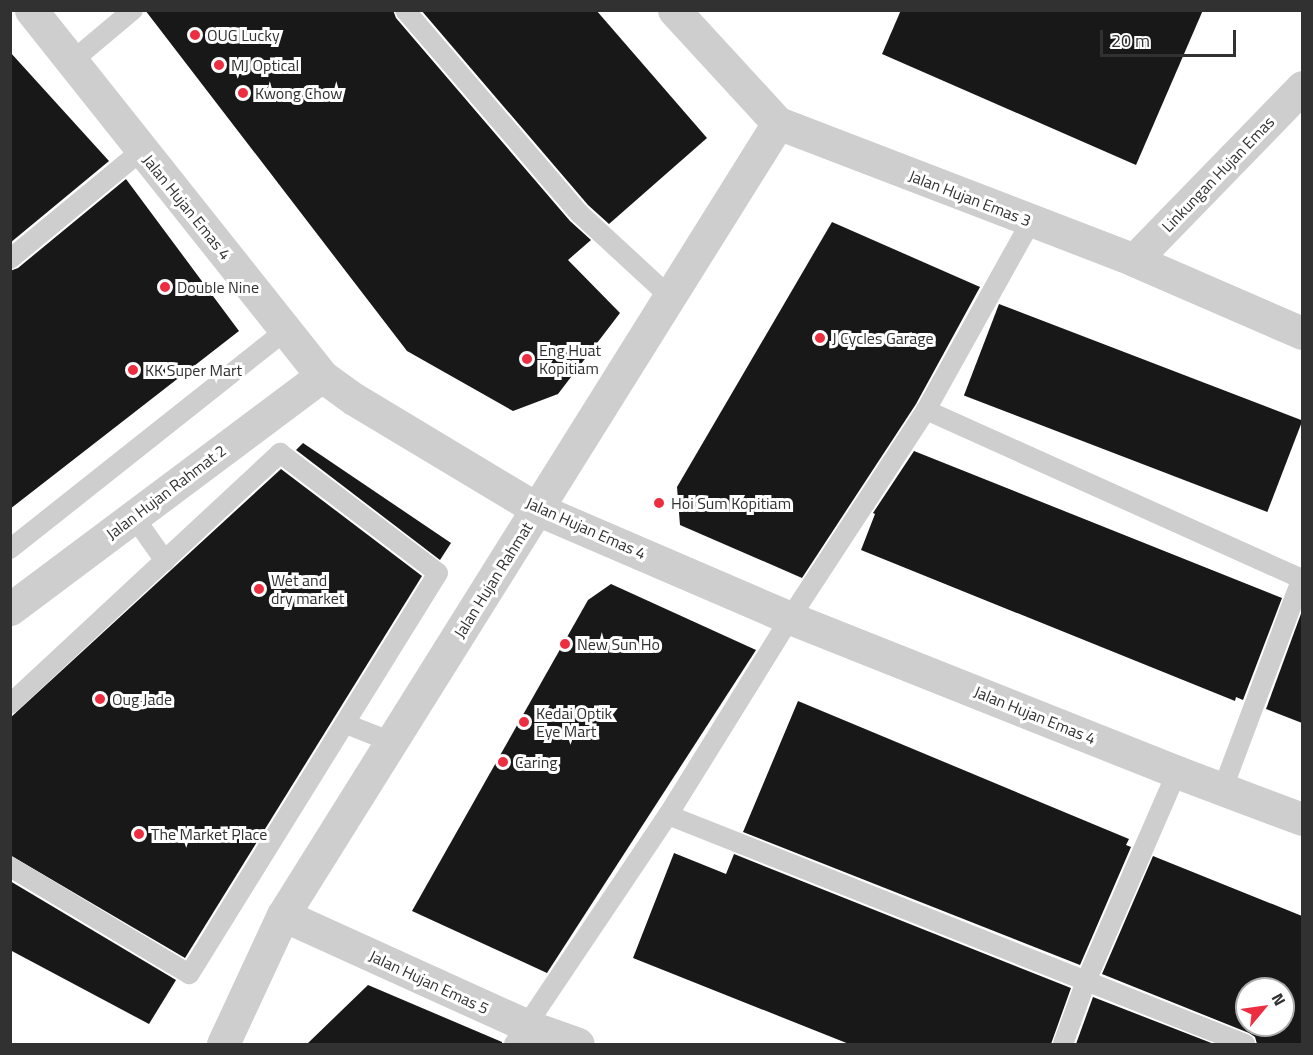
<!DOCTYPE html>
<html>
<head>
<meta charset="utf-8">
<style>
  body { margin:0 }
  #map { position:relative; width:1313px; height:1055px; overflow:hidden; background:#fff; font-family:"Titillium Web",sans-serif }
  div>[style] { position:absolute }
  .building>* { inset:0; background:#181818; transform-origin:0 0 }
  .service>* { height:20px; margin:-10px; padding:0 10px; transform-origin:10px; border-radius:10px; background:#cecece }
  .minor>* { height:33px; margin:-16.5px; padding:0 16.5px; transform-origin:16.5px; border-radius:16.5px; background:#cecece }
  .tertiary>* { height:33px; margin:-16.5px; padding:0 16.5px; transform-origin:16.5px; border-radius:16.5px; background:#cecece }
  .dots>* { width:16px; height:16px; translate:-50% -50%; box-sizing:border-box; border:3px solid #fff; border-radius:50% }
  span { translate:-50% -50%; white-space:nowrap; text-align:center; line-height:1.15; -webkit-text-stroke:6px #fff; paint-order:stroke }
  .poi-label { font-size:16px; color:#313131 }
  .left { translate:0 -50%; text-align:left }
  .street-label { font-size:16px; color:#313131 }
  .frame { position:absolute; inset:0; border:12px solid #313131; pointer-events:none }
  .north { position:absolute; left:1235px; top:977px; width:60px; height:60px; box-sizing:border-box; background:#fff; border:2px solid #adadad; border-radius:50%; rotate:61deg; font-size:16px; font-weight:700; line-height:24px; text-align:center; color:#313131 }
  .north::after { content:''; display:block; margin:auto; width:21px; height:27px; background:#ed2e40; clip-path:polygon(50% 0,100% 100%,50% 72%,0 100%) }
  .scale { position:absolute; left:1100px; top:30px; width:136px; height:27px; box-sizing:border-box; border:3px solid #313131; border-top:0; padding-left:8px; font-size:18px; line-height:21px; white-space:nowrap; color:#313131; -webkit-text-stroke:4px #fff; paint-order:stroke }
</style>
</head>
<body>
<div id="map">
  <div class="building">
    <div style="clip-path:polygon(145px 10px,393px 10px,396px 18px,570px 221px,591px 240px,568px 260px,620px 313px,558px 394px,513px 411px,407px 351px)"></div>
    <div style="clip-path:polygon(421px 10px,596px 10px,707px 138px,609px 224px,588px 205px)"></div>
    <div style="clip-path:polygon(901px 10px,1203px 10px,1136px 165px,882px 54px)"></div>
    <div style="clip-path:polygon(10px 52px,109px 161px,10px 243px)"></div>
    <div style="clip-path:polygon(126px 179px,239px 331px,10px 509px,10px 271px,18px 268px)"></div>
    <div style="clip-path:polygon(832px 222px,980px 287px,916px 404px,802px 578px,680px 525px,677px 487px)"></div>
    <div style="left:999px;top:304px;width:325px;height:98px;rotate:21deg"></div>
    <div style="clip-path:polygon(303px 443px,451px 543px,440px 560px,296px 450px)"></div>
    <div style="clip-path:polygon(914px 451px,1282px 598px,1243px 700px,1236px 697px,1235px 701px,861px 550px,875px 514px,873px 513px)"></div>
    <div style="clip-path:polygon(281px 469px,422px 576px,185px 958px,10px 855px,10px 718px)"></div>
    <div style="clip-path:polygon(611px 584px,756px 650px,547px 973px,412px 911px,588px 600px)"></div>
    <div style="clip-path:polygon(1302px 611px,1302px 723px,1266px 709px)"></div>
    <div style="clip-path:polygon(798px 701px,1129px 839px,1126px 845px,1131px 847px,1080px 965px,743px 832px)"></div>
    <div style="clip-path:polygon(674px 853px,726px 874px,734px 854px,1071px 988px,1051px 1044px,849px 1044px,633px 958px)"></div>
    <div style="clip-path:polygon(evenodd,1153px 856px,1302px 916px,1302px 1044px,1257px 1044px,1255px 1037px,1249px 1033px,1102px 974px,1153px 856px,1247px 989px,1283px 989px,1283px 1025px,1247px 1025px,1247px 989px)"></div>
    <div style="clip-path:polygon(10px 881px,176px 980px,149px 1024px,10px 950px)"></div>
    <div style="clip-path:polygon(368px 985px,502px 1042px,502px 1044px,307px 1044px)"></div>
    <div style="clip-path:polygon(1093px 997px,1214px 1044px,1076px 1044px)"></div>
  </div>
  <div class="service">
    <div style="left:405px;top:10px;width:267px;rotate:49.4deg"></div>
    <div style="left:579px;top:213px;width:122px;rotate:42.7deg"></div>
    <div style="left:71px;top:62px;width:81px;rotate:-40deg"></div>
    <div style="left:10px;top:259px;width:171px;rotate:-39.5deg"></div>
    <div style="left:926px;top:410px;width:412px;rotate:24.2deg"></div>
    <div style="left:134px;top:517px;width:54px;rotate:54.8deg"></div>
    <div style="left:10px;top:549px;width:352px;rotate:-38.4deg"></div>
    <div style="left:10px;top:704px;width:369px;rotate:-42.9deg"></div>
    <div style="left:280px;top:453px;width:198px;rotate:37.2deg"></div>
    <div style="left:438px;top:573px;width:472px;rotate:121.8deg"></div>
    <div style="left:189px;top:974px;width:209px;rotate:-149.1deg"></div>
    <div style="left:346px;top:724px;width:49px;rotate:21.4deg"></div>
    <div style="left:1223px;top:788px;width:224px;rotate:-69.4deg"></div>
    <div style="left:668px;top:815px;width:621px;rotate:21.65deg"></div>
    <div style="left:514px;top:1044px;width:276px;rotate:-56.1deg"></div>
    <div style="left:668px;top:815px;width:232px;rotate:-58.2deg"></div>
    <div style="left:790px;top:618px;width:249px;rotate:-56.8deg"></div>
    <div style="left:926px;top:410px;width:216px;rotate:-60.9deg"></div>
    <div style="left:1063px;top:1044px;width:67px;rotate:-69.9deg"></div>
    <div style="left:1086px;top:981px;width:228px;rotate:-66.5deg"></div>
  </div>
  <div class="minor">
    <div style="left:674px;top:10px;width:154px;rotate:47.4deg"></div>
    <div style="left:778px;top:123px;width:381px;rotate:21deg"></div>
    <div style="left:1134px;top:260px;width:183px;rotate:23.5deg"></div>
    <div style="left:1134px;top:260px;width:241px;rotate:-45.8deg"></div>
    <div style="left:10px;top:609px;width:389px;rotate:-36.8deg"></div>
    <div style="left:283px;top:915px;width:266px;rotate:24.4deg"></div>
    <div style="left:525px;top:1025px;width:56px;rotate:19.7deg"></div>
    <div style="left:223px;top:1044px;width:142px;rotate:-65.1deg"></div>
    <div style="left:283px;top:915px;width:934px;rotate:-57.99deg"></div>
  </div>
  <div class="tertiary">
    <div style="left:31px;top:10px;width:468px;rotate:51.5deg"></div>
    <div style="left:322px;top:376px;width:39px;rotate:36deg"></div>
    <div style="left:354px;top:399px;width:214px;rotate:31deg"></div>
    <div style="left:537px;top:509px;width:275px;rotate:23.3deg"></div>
    <div style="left:790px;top:618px;width:417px;rotate:21.7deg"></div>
    <div style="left:1177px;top:772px;width:134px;rotate:20.6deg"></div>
  </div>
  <div class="dots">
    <div style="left:195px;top:35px;background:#ed2e40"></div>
    <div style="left:219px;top:65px;background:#ed2e40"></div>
    <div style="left:243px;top:93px;background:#ed2e40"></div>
    <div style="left:165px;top:287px;background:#ed2e40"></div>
    <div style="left:820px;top:338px;background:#ed2e40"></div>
    <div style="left:527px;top:359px;background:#ed2e40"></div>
    <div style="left:133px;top:370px;background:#ed2e40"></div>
    <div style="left:659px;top:503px;background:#ed2e40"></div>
    <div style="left:259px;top:589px;background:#ed2e40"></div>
    <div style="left:565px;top:644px;background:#ed2e40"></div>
    <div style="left:100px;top:699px;background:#ed2e40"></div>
    <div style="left:524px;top:722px;background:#ed2e40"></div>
    <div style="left:503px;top:762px;background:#ed2e40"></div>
    <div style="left:139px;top:834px;background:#ed2e40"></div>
  </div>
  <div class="poi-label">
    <span class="left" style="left:207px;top:35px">OUG Lucky</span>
    <span class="left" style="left:231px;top:65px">MJ Optical</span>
    <span class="left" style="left:255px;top:93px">Kwong Chow</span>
    <span class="left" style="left:177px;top:287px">Double Nine</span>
    <span class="left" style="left:832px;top:338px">J Cycles Garage</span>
    <span class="left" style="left:539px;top:359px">Eng Huat<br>Kopitiam</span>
    <span class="left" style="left:145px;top:370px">KK Super Mart</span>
    <span class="left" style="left:671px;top:503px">Hoi Sum Kopitiam</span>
    <span class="left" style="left:271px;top:589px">Wet and<br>dry market</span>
    <span class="left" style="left:577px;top:644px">New Sun Ho</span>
    <span class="left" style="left:112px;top:699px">Oug Jade</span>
    <span class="left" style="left:536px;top:722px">Kedai Optik<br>Eye Mart</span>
    <span class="left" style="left:515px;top:762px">Caring</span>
    <span class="left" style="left:151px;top:834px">The Market Place</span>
  </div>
  <div class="street-label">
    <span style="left:1218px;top:174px;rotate:-46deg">Linkungan Hujan Emas</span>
    <span style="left:970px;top:198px;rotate:21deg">Jalan Hujan Emas 3</span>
    <span style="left:187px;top:207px;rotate:51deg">Jalan Hujan Emas 4</span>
    <span style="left:166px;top:492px;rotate:-37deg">Jalan Hujan Rahmat 2</span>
    <span style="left:586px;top:528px;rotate:24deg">Jalan Hujan Emas 4</span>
    <span style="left:493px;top:580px;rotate:-58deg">Jalan Hujan Rahmat</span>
    <span style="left:1035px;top:715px;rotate:22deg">Jalan Hujan Emas 4</span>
    <span style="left:429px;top:982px;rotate:25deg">Jalan Hujan Emas 5</span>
  </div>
  <div class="frame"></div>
  <div class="north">N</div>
  <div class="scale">20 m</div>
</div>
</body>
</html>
